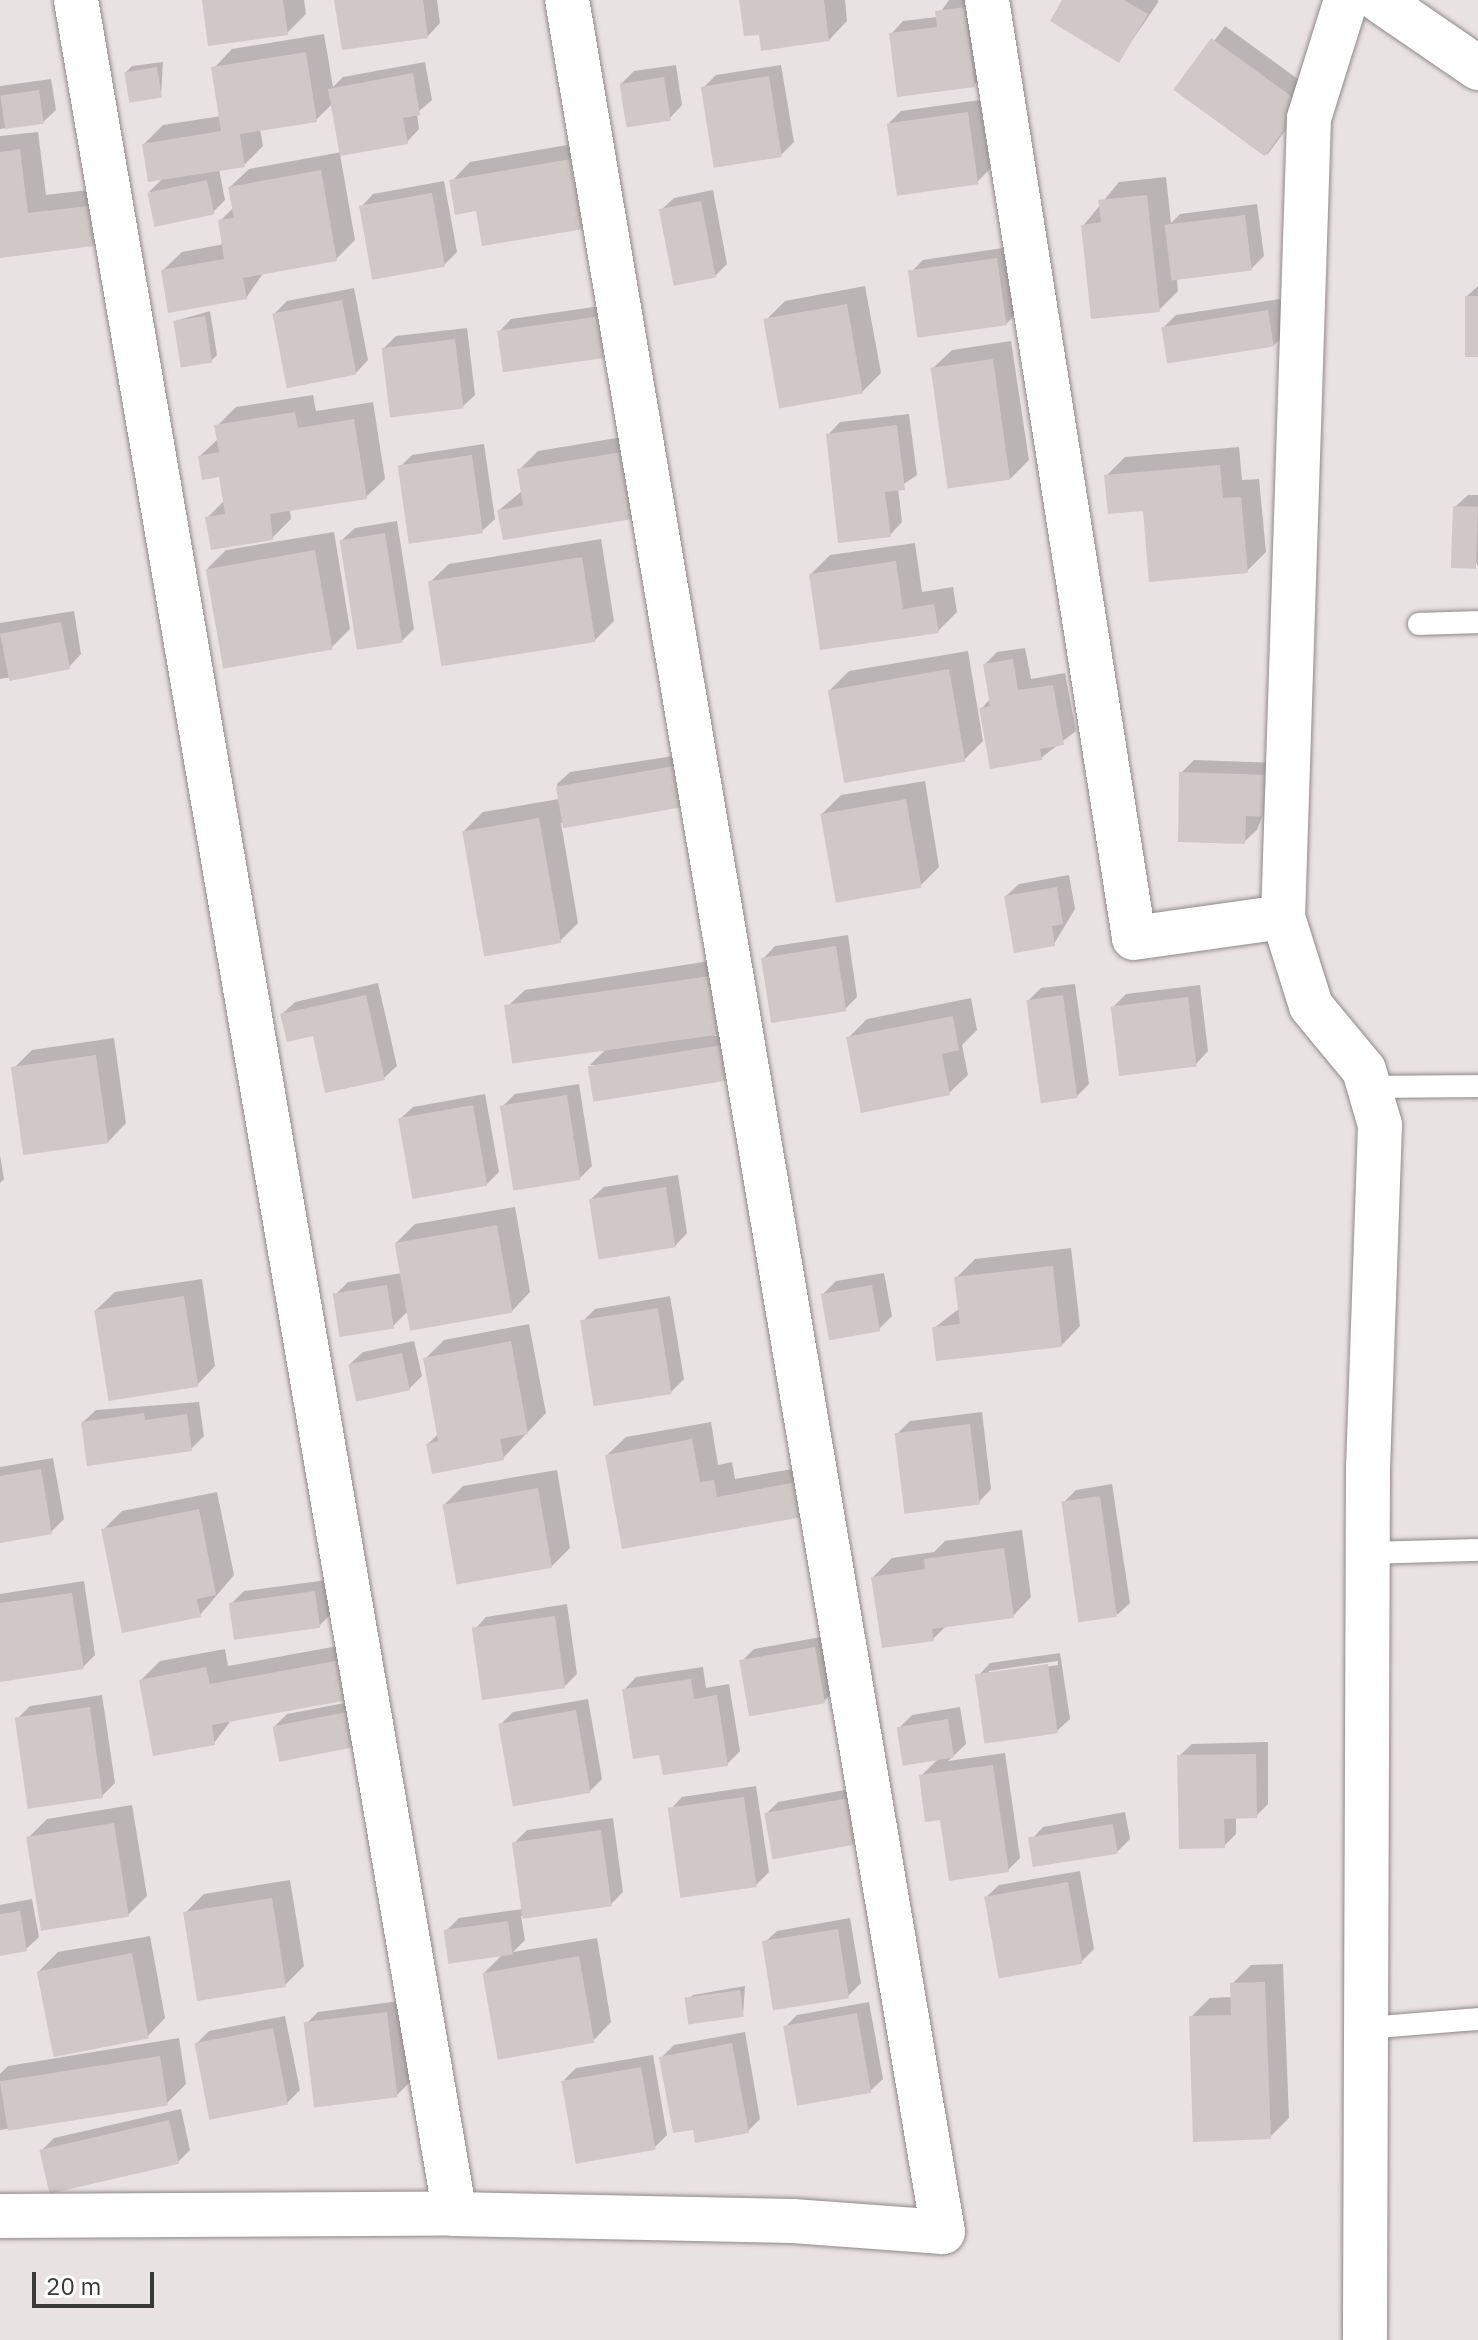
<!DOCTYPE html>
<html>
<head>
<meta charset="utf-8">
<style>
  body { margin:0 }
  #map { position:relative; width:1478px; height:2340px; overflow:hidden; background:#e9e2e2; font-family:"IBM Plex Sans",sans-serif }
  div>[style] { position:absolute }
  .shadow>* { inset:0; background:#0003; transform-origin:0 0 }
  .building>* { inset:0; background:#cfc8c7; transform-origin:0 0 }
  .roads { filter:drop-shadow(0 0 2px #908989) drop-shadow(0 0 2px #908989) }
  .service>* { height:22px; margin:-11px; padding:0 11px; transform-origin:11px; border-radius:11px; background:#fff }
  .minor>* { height:44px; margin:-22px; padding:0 22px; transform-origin:22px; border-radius:22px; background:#fff }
  .tertiary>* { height:44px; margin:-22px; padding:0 22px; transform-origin:22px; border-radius:22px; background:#fff }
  span { translate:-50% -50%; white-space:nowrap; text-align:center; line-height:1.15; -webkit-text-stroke:7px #fff; paint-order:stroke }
  .scale { position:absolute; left:32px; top:2272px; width:122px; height:36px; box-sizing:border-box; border:4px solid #3b3938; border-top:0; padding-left:10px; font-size:24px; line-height:28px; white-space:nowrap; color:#3b3938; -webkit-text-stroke:6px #fff; paint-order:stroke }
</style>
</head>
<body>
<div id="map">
  <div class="shadow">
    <div style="clip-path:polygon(204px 0,304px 0,306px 14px,287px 33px)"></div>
    <div style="clip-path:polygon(336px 0,437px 0,440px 23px,428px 36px)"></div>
    <div style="clip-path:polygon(741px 0,845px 0,847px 21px,829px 40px,760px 33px)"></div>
    <div style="clip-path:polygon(949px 0,977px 0,986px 72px,974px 85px,891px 34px,903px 21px,937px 17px)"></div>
    <div style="clip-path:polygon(1064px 0,1157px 0,1159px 1px,1119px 60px)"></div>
    <div style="left:1225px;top:26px;width:110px;height:79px;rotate:36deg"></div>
    <div style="clip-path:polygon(324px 34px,333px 87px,343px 77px,425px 62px,432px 100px,417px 113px,419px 129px,407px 142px,340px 154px,355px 240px,336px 259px,264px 272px,246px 298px,163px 270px,182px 252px,224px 244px,220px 221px,234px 207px,230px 187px,249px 169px,342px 152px,333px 103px,316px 120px,260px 129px,263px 146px,244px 165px,219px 169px,225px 200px,213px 212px,149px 192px,164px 177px,144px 144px,163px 125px,221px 116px,214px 68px,232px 49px)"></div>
    <div style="clip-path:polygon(163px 62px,161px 96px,126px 72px,132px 66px)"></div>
    <div style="clip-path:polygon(676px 65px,682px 105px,670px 118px,621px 84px,634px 71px)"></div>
    <div style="clip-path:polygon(781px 65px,794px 142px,781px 155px,703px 88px,716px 75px)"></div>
    <div style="clip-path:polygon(51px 79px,56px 110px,43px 122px,0 129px,0 86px)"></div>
    <div style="clip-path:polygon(980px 100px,990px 169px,977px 182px,889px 123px,901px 111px)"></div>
    <div style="clip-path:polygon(38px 132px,46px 195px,114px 187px,119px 225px,0 256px,0 136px)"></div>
    <div style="clip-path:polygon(590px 141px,602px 208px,478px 209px,452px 181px,470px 162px)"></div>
    <div style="clip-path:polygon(1166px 177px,1171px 223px,1180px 214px,1257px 204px,1264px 256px,1251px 269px,1177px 279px,1178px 291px,1159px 310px,1083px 226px,1119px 182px)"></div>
    <div style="clip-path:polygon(444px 181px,457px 252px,444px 265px,361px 207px,373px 194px)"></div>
    <div style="clip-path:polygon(713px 190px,727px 264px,715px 276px,661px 210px,674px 198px)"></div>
    <div style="clip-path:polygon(1009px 247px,1019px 311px,1006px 324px,910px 273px,923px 260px)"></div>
    <div style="clip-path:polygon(865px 286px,881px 373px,862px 392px,766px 320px,785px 301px)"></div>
    <div style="clip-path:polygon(1478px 286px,1478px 356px,1467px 296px)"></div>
    <div style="clip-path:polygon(354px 288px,368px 360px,356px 373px,274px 314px,287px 301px)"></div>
    <div style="clip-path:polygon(1280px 299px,1286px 333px,1273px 346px,1164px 327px,1176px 315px)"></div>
    <div style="clip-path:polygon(614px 304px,608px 356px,499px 332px,511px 319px)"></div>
    <div style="clip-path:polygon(210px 311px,217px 355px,211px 361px,175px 321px)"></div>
    <div style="clip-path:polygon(467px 328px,475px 395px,462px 407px,384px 348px,396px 336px)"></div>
    <div style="clip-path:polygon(1011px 341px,1029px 460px,1010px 479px,933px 368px,952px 350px)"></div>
    <div style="clip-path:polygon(313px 395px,316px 411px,373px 402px,385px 479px,366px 497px,290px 509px,291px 519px,272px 538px,207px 518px,225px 500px,221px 475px,200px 456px,219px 438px,217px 426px,236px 407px)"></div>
    <div style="clip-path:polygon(909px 414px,917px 475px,898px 488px,902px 522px,890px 535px,828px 435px,840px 422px)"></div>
    <div style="clip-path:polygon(641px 434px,651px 499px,499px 510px,522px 491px,519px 470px,538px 451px)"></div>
    <div style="clip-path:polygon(484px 444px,495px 519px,482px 531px,400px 467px,412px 455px)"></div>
    <div style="clip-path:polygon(1239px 447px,1242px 480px,1259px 479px,1266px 552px,1247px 571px,1145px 509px,1106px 476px,1125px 457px)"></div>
    <div style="clip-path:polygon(1468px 495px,1478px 495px,1478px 567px,1455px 507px)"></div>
    <div style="clip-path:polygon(397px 521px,414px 629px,402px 641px,342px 540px,355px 528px)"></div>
    <div style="clip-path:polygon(334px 532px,350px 629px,331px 648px,207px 569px,226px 550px)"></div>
    <div style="clip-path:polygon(601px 539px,614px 621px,595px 640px,430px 582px,449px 564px)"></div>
    <div style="clip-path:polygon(915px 543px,922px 592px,953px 587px,957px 612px,938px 631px,811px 574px,830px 555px)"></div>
    <div style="clip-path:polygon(74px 611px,81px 654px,69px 667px,0 679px,0 623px)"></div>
    <div style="clip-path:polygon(1025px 648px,1031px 679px,1065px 673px,1076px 731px,1041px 758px,982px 708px,990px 699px,985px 664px,997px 652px)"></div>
    <div style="clip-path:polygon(968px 651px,983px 741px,964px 760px,830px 690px,849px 671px)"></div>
    <div style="clip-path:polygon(686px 754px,692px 792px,561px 823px,578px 923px,560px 941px,464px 831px,483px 812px,559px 799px,557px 784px,570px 772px)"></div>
    <div style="clip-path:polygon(1194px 760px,1283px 763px,1257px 830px,1244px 842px,1181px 773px)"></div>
    <div style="clip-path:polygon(925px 781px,939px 867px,920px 886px,822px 814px,841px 795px)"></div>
    <div style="clip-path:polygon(1069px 875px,1075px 909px,1054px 944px,1006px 896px,1019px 884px)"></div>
    <div style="clip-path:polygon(848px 935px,857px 997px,845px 1009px,763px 959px,775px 946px)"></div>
    <div style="clip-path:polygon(729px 958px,737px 1013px,714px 1036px,734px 1033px,739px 1066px,590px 1065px,606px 1049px,506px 1008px,525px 990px)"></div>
    <div style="clip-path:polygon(378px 983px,397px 1066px,384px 1078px,282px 1014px,295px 1002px)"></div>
    <div style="clip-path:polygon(1075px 984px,1089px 1084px,1076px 1097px,1028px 1001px,1041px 988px)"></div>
    <div style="clip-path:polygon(1200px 985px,1208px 1051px,1196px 1064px,1113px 1007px,1126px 994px)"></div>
    <div style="clip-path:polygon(971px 998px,977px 1030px,962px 1045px,968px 1075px,949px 1093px,848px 1038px,867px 1019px)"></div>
    <div style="clip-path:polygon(114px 1038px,126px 1123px,108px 1142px,13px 1069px,32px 1050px)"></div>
    <div style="clip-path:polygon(579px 1084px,592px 1166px,580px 1178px,502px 1107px,515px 1094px)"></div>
    <div style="clip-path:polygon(485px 1094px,499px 1172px,486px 1185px,400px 1119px,413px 1107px)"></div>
    <div style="clip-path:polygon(0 1155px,4px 1179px,0 1183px)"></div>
    <div style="clip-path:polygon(678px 1175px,687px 1233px,675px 1246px,591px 1199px,604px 1187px)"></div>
    <div style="clip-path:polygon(515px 1207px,530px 1292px,512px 1311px,408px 1311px,393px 1326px,335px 1295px,348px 1282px,402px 1273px,396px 1243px,415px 1224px)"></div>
    <div style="clip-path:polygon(1071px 1248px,1080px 1326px,1062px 1345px,934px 1328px,960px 1308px,956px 1278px,975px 1259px)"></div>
    <div style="clip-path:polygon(884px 1273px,892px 1316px,879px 1329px,823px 1294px,836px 1281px)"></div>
    <div style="clip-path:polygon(202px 1279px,215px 1366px,197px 1385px,96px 1310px,115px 1292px)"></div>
    <div style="clip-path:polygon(670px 1296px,684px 1379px,671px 1392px,582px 1322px,595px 1309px)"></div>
    <div style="clip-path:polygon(529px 1324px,546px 1413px,503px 1458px,428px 1444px,439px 1433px,425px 1359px,444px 1340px)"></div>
    <div style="clip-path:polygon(414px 1341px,422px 1376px,409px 1389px,350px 1364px,363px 1352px)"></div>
    <div style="clip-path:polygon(199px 1402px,204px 1436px,191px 1449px,83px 1422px,96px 1410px)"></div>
    <div style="clip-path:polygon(982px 1412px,991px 1489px,979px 1502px,897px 1434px,910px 1421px)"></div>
    <div style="clip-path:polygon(711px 1422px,718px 1465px,732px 1462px,735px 1479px,816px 1465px,821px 1496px,623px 1547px,607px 1455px,626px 1437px)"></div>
    <div style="clip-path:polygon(53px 1458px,64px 1519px,51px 1532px,0 1541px,0 1467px)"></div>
    <div style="clip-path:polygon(557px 1470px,570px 1548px,551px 1567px,444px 1505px,463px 1486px)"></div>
    <div style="clip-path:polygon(1112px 1484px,1130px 1603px,1117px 1615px,1064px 1502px,1076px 1490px)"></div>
    <div style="clip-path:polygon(217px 1492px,234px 1575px,200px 1615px,103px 1530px,122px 1511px)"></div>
    <div style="clip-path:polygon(1022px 1530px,1031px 1597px,1013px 1616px,947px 1625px,933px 1639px,873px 1577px,892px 1558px,934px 1552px,945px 1541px)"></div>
    <div style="clip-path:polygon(327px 1580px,332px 1613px,319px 1626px,231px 1604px,244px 1591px)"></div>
    <div style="clip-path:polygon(84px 1581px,95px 1655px,83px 1667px,0 1680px,0 1594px)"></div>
    <div style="clip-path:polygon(567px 1604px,577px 1674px,565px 1686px,474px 1630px,486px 1617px)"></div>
    <div style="clip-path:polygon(827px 1636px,837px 1689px,824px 1701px,741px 1662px,754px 1649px)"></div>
    <div style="clip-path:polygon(360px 1642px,366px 1679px,232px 1719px,214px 1743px,141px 1680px,160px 1661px,225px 1649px,228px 1666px)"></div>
    <div style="clip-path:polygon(evenodd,1060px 1653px,1070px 1719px,1057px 1731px,978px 1676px,990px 1663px,1060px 1653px,1058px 1661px,1058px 1665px,989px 1675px,989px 1671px,1058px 1661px)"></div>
    <div style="clip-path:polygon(703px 1667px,706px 1688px,729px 1684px,740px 1751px,727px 1764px,661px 1752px,624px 1690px,636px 1677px)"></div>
    <div style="clip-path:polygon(102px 1695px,115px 1783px,102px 1796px,17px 1719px,30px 1706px)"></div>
    <div style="clip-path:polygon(588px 1699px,602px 1779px,589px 1792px,500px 1725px,513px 1712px)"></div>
    <div style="clip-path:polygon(360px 1700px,353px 1745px,274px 1727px,287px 1714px)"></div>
    <div style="clip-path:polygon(960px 1707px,966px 1744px,948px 1761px,1005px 1753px,1020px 1858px,1008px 1870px,942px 1818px,921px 1776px,938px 1759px,900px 1727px,912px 1715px)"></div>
    <div style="clip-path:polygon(1268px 1742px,1268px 1804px,1256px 1816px,1236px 1817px,1236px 1834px,1224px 1846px,1179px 1756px,1192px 1744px)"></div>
    <div style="clip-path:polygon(756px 1786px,769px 1872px,756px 1885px,670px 1810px,682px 1797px)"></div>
    <div style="clip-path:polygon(861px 1787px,856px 1842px,766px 1814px,778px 1802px)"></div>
    <div style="clip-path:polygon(132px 1805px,147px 1896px,128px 1915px,28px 1838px,47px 1819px)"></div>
    <div style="clip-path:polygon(1125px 1812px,1130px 1839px,1117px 1852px,1031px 1840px,1043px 1827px)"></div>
    <div style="clip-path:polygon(613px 1818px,623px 1892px,611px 1904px,521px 1916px,525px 1940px,513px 1952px,597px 1938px,611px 2022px,593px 2041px,484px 1973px,503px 1954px,446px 1931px,459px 1918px,523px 1909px,514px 1843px,527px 1830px)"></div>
    <div style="clip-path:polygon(1080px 1871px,1094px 1949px,1081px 1962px,986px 1897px,999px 1885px)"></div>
    <div style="clip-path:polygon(290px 1880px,304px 1966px,285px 1985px,185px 1913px,204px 1894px)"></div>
    <div style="clip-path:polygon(32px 1899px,39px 1937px,26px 1949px,0 1954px,0 1905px)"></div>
    <div style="clip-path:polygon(850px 1918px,861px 1983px,848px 1996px,764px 1943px,777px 1931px)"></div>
    <div style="clip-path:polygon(150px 1936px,165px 2018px,147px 2037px,39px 1971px,58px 1952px)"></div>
    <div style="clip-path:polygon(1283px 1964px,1289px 2118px,1270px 2137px,1191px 2017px,1210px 1998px,1232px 1997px,1232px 1984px,1251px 1965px)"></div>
    <div style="clip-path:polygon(745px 1986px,743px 2015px,687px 2001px,693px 1995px)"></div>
    <div style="clip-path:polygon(399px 2001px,410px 2082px,397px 2095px,306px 2024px,318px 2012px)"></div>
    <div style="clip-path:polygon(869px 2002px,883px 2079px,870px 2091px,785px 2027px,797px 2015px)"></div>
    <div style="clip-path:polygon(285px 2016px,300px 2090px,287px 2103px,196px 2044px,209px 2031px)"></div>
    <div style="clip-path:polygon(745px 2032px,760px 2119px,748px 2131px,695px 2128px,661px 2058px,674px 2045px)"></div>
    <div style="clip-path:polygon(179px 2038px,186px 2084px,167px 2103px,0 2130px,0 2074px,8px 2066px)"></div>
    <div style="clip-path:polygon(653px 2055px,667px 2135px,654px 2148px,564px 2080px,576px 2068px)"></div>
    <div style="clip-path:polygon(181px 2109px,190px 2150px,178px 2162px,42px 2150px,54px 2138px)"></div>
  </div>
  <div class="building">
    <div style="clip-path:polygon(202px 0,283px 0,288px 35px,208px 46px)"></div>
    <div style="clip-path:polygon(334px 0,423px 0,428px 38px,342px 50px)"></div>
    <div style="clip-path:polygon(739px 0,824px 0,829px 41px,761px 51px,759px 35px,744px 36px)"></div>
    <div style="clip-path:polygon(1062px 0,1124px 0,1148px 14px,1119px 63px,1050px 21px)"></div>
    <div style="clip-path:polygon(965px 7px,975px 87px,897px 97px,889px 33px,937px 27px,935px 11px)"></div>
    <div style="left:1211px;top:38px;width:113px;height:64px;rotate:36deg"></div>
    <div style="clip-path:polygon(306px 52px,317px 122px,240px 134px,245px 167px,148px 182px,142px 144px,221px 131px,211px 67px)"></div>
    <div style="left:157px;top:67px;width:31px;height:33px;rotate:81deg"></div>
    <div style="clip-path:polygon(413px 73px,420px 115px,403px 118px,408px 144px,340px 156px,328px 89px)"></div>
    <div style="left:769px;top:76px;width:82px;height:69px;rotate:81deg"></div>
    <div style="left:664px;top:77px;width:44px;height:45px;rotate:81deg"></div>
    <div style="left:39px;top:90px;width:34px;height:39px;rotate:82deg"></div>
    <div style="left:968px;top:112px;width:73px;height:82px;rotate:82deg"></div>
    <div style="clip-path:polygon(20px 149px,28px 213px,96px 205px,101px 245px,0 258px,0 152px)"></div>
    <div style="clip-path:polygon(571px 159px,584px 229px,482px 246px,476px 211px,455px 215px,449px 180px)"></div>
    <div style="clip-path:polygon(321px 170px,337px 261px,243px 278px,247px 299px,168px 313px,161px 270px,224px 259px,218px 220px,234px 218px,228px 187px)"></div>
    <div style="left:207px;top:180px;width:35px;height:61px;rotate:78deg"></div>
    <div style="left:432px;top:193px;width:75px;height:74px;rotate:80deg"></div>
    <div style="clip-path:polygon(1147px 195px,1160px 312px,1091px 319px,1081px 225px,1101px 222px,1098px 200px)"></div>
    <div style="left:701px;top:201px;width:78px;height:43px;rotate:79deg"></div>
    <div style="left:1245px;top:215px;width:56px;height:81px;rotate:83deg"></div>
    <div style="left:997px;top:258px;width:68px;height:90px;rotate:82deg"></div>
    <div style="left:1465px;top:296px;width:13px;height:61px"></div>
    <div style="left:342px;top:300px;width:76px;height:71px;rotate:79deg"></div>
    <div style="left:847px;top:304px;width:91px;height:85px;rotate:80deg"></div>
    <div style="left:1268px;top:310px;width:37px;height:108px;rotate:81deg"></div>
    <div style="left:205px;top:316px;width:47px;height:32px;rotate:81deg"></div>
    <div style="left:602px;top:316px;width:42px;height:106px;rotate:82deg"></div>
    <div style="left:455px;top:339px;width:70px;height:74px;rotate:83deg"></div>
    <div style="left:993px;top:359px;width:122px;height:63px;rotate:82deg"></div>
    <div style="clip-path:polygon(295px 412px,298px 428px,354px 419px,367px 499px,270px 514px,273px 540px,211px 550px,205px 517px,225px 514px,219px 477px,202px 480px,198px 456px,219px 452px,214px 425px)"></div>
    <div style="clip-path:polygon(897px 425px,905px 490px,885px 492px,891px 537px,838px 543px,826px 434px)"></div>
    <div style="clip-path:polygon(622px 452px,633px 519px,503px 540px,497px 510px,523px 506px,517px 469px)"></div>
    <div style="left:472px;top:455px;width:79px;height:75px;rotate:82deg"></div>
    <div style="clip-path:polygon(1220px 465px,1223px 498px,1241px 497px,1248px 573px,1149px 582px,1143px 511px,1108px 514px,1104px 475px)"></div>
    <div style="left:1453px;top:506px;width:25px;height:62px;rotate:2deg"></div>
    <div style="left:385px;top:533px;width:111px;height:46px;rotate:81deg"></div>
    <div style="left:315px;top:550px;width:101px;height:111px;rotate:80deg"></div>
    <div style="left:582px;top:557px;width:86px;height:156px;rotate:81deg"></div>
    <div style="clip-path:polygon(896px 561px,903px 609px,934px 604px,939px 633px,820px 650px,809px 574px)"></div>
    <div style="left:61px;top:622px;width:48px;height:62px;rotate:79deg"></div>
    <div style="clip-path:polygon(1013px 659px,1018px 690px,1053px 685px,1064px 745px,1040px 749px,1042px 760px,990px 769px,979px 708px,990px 706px,983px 664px)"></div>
    <div style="left:949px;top:669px;width:94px;height:123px;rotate:80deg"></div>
    <div style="left:674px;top:766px;width:42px;height:120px;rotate:80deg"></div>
    <div style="clip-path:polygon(1179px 772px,1271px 775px,1270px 817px,1246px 816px,1245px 844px,1178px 842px)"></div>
    <div style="left:906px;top:799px;width:90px;height:87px;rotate:80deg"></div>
    <div style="left:539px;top:818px;width:127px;height:78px;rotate:80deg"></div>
    <div style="clip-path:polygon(1057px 887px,1063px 924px,1052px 926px,1055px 946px,1014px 953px,1004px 896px)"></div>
    <div style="left:836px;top:946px;width:66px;height:76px;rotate:81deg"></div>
    <div style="left:711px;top:976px;width:59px;height:209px;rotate:82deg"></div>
    <div style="clip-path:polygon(366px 995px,385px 1080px,325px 1093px,313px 1036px,287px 1042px,280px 1014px)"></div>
    <div style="left:1063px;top:995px;width:104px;height:37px;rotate:82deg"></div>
    <div style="left:1188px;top:997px;width:70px;height:78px;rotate:83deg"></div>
    <div style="clip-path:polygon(953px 1016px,959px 1050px,942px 1054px,950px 1095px,861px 1113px,846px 1037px)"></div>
    <div style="left:722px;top:1045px;width:36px;height:136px;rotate:81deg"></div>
    <div style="left:96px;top:1055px;width:89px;height:86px;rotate:82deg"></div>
    <div style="left:567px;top:1095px;width:86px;height:68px;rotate:81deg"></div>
    <div style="left:473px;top:1105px;width:82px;height:76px;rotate:80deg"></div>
    <div style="left:666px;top:1187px;width:61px;height:78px;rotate:81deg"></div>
    <div style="left:497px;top:1225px;width:89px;height:104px;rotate:80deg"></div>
    <div style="clip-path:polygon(1053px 1266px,1062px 1347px,936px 1361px,932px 1327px,960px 1324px,954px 1277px)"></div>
    <div style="left:387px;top:1285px;width:44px;height:55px;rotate:81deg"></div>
    <div style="left:872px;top:1285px;width:47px;height:52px;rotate:80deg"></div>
    <div style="left:184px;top:1296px;width:92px;height:91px;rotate:81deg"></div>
    <div style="left:658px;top:1308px;width:87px;height:79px;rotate:81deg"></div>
    <div style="clip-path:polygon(511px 1341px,528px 1434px,500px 1439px,504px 1460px,432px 1474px,426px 1444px,438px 1441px,423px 1358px)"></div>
    <div style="left:402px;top:1353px;width:38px;height:55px;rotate:78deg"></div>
    <div style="clip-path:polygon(144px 1413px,145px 1420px,187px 1414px,192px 1451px,87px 1466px,81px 1422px)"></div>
    <div style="left:970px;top:1424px;width:81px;height:76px;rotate:83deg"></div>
    <div style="clip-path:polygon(692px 1439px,700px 1482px,714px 1480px,717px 1497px,797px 1482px,803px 1517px,622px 1549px,605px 1455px)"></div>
    <div style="clip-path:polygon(41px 1469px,52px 1534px,0 1543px,0 1476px)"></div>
    <div style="left:538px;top:1488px;width:81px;height:97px;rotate:80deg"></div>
    <div style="left:1100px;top:1496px;width:122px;height:39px;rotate:82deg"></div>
    <div style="clip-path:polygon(199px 1509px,216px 1595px,197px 1599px,201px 1617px,122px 1633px,101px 1529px)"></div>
    <div style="clip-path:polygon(1004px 1548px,1014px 1618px,932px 1629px,934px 1641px,882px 1648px,871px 1577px,925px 1569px,924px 1559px)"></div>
    <div style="left:315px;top:1591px;width:37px;height:87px;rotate:82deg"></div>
    <div style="clip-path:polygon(72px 1593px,84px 1669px,0 1682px,0 1603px)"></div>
    <div style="left:555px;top:1616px;width:73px;height:84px;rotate:82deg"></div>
    <div style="left:815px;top:1647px;width:57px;height:77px;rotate:80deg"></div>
    <div style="clip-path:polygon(341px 1660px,348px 1700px,212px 1725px,215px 1745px,153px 1756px,139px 1680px,206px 1667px,210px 1684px)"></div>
    <div style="left:1048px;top:1664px;width:70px;height:74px;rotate:82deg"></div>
    <div style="clip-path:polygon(691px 1679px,694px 1699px,717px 1695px,728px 1766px,663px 1775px,659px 1755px,633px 1759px,622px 1689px)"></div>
    <div style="left:90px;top:1707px;width:92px;height:76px;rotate:82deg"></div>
    <div style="left:576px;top:1710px;width:84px;height:79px;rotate:80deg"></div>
    <div style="left:347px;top:1712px;width:36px;height:76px;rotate:79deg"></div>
    <div style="left:948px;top:1719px;width:39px;height:52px;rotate:81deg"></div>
    <div style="clip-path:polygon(1256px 1754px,1257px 1818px,1224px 1819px,1225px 1848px,1179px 1849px,1177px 1755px)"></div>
    <div style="clip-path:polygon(993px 1765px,1009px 1872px,949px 1881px,940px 1820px,925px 1822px,919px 1775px)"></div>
    <div style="left:744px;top:1797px;width:91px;height:77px;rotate:82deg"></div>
    <div style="left:849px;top:1798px;width:47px;height:86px;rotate:80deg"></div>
    <div style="left:114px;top:1823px;width:95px;height:89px;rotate:81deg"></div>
    <div style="left:1113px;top:1824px;width:30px;height:86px;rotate:81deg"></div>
    <div style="left:601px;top:1830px;width:77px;height:90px;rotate:82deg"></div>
    <div style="left:1068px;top:1882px;width:83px;height:85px;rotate:80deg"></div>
    <div style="left:272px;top:1898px;width:90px;height:90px;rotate:81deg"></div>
    <div style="clip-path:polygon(20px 1911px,27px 1951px,0 1956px,0 1914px)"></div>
    <div style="left:508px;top:1921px;width:34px;height:65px;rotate:82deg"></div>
    <div style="left:838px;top:1929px;width:70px;height:77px;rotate:81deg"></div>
    <div style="left:132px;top:1953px;width:87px;height:97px;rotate:79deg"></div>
    <div style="left:579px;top:1956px;width:88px;height:98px;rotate:80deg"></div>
    <div style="clip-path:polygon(1265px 1982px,1271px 2139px,1193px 2142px,1189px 2016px,1231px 2015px,1230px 1983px)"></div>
    <div style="left:740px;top:1990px;width:27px;height:56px;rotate:82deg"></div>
    <div style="left:387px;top:2012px;width:86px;height:84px;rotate:83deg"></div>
    <div style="left:857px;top:2013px;width:81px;height:75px;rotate:80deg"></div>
    <div style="left:273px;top:2028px;width:78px;height:80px;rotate:79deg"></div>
    <div style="clip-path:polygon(732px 2043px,749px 2133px,695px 2143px,693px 2130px,673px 2133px,659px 2057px)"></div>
    <div style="left:160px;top:2056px;width:50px;height:162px;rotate:81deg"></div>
    <div style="left:641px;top:2067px;width:84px;height:81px;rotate:80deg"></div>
    <div style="left:169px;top:2120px;width:45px;height:133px;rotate:77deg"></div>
  </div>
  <div class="roads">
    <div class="service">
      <div style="left:1419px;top:624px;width:59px;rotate:-1.9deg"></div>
      <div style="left:1369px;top:1087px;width:109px;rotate:-0.5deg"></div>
      <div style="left:1368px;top:1553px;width:110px;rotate:-1.6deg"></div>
      <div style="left:1366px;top:2028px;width:112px;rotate:-4.6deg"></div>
    </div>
    <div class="minor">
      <div style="left:76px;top:0;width:2246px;rotate:80.29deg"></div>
      <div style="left:987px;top:0;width:949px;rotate:81.09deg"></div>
      <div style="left:1134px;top:938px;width:150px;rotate:-8deg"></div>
      <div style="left:1346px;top:0;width:124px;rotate:107.4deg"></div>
      <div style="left:1309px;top:118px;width:799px;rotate:91.86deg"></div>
      <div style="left:1283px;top:917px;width:93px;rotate:72.5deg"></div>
      <div style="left:1311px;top:1006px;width:83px;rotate:50.4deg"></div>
      <div style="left:1364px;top:1070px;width:57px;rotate:73.8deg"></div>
      <div style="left:1380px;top:1125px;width:342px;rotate:92deg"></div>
      <div style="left:1368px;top:1467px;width:873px;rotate:90.2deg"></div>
      <div style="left:0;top:2216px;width:455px;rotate:-0.3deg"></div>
      <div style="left:455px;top:2214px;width:338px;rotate:1.2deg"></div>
      <div style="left:793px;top:2221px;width:150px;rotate:4.2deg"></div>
      <div style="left:943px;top:2232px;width:2263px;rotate:-99.56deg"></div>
    </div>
    <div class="tertiary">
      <div style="left:1379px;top:0;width:120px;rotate:34.5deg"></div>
    </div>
  </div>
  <div class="scale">20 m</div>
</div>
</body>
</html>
